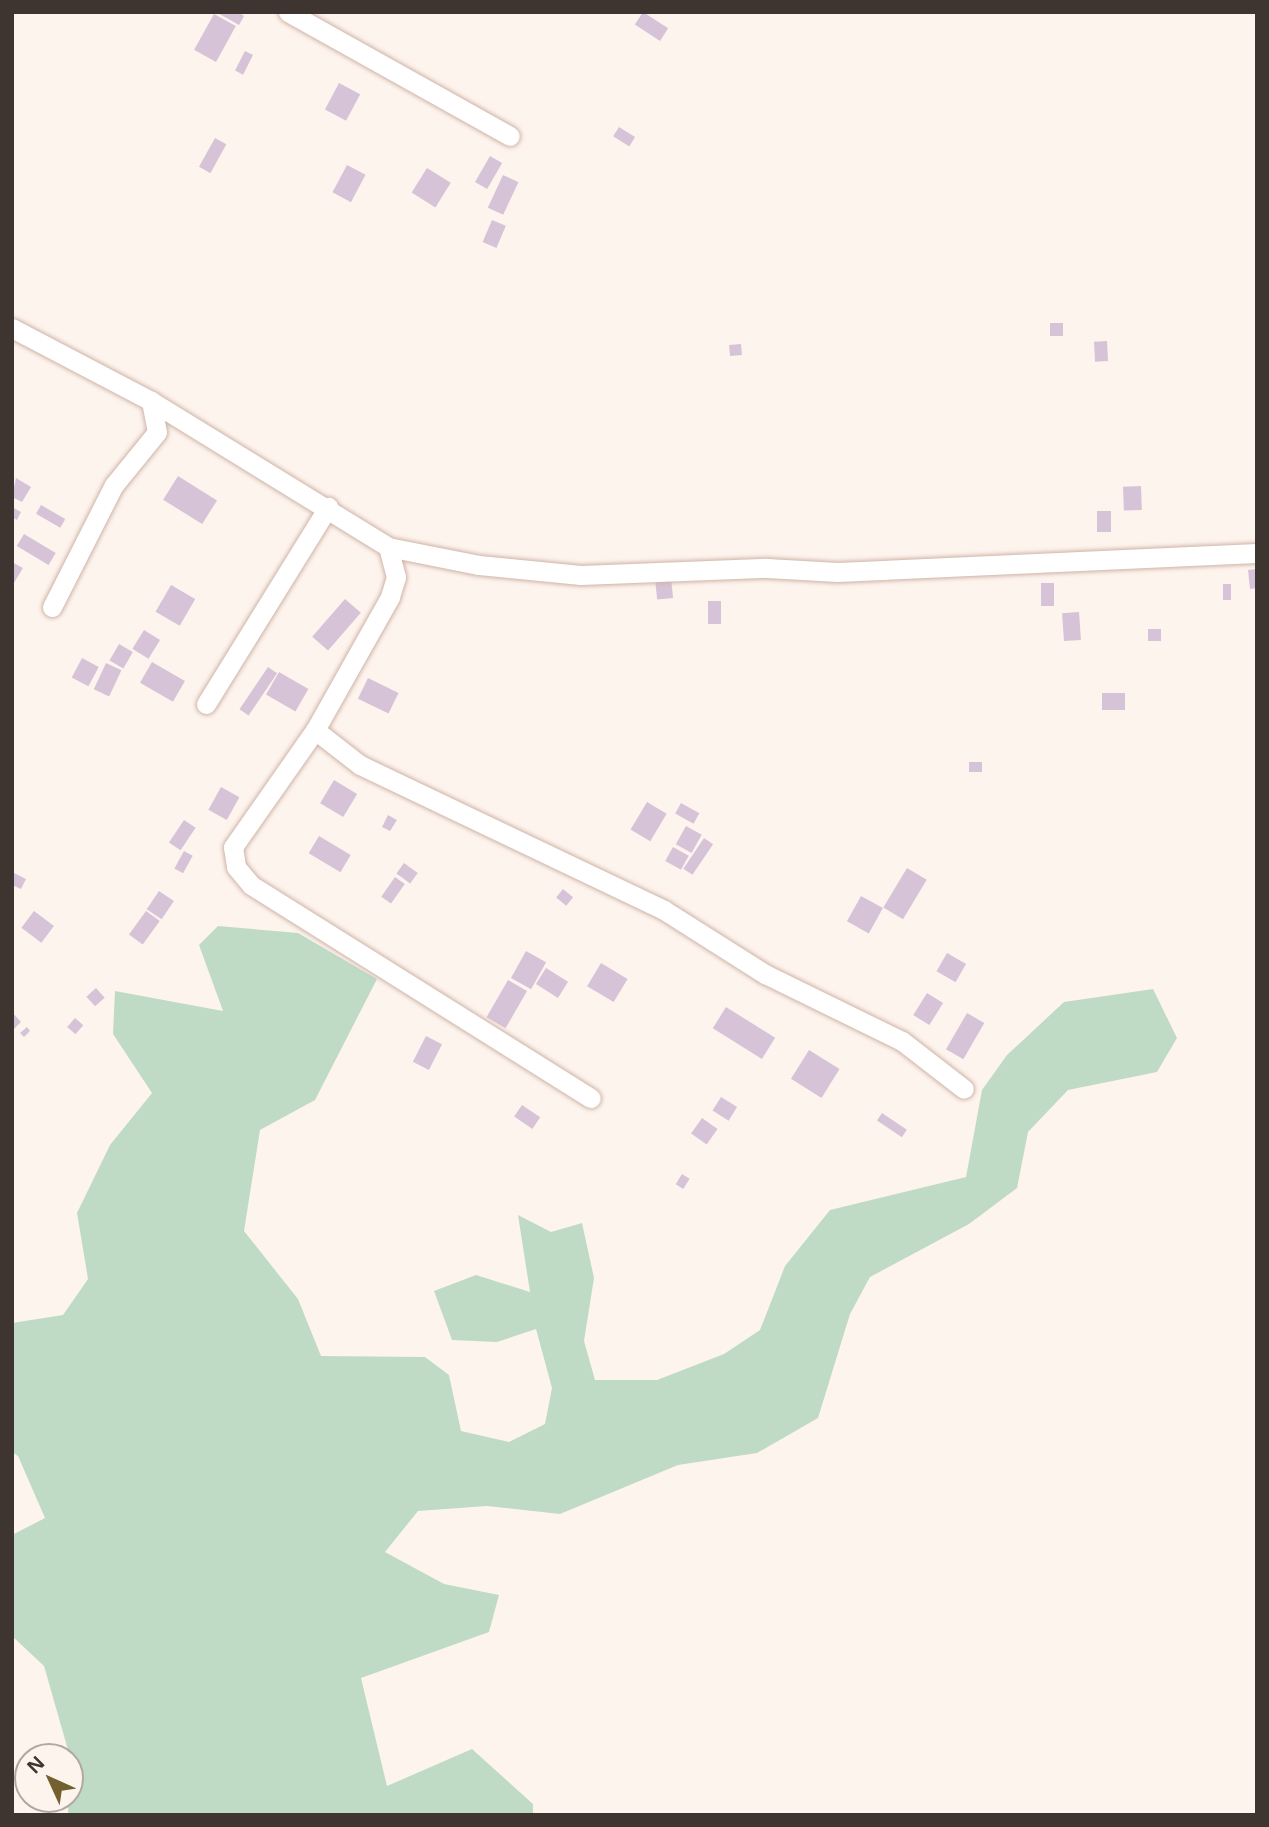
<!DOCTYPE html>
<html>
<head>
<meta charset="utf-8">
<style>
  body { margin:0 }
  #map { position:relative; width:1269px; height:1827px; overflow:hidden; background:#fef4ee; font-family:"Open Sans",sans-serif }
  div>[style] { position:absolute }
  .green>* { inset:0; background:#bfdbc5 }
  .building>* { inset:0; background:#d7c3d7; transform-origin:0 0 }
  .roads { filter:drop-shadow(0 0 2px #ceb4a7) drop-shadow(0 0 2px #ceb4a7) }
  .minor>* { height:19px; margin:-9.5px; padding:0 9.5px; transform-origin:9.5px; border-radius:9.5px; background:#fff }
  span { translate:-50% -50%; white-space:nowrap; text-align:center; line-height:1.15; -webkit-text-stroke:5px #fef4ee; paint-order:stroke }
  .frame { position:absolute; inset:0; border:14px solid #3f3530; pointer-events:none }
  .north { position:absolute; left:14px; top:1743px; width:70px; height:70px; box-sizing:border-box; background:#fef4ee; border:2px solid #b2a8a2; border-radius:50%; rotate:315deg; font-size:19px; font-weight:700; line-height:28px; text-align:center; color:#3f3530 }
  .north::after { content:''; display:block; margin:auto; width:24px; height:32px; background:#72612f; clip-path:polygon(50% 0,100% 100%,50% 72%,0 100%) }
</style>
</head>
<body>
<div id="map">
  <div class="green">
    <div style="clip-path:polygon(218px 926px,298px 933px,377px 979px,315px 1100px,260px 1130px,244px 1231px,298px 1299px,321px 1356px,425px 1357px,449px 1375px,461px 1431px,509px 1442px,545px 1424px,552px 1388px,536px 1329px,497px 1342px,452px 1340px,434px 1291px,476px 1275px,530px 1292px,518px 1215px,551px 1232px,582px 1223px,594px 1278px,584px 1341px,595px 1380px,657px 1380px,724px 1354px,760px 1330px,785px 1266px,830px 1210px,966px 1177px,982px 1090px,1007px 1055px,1064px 1002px,1153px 989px,1177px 1038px,1157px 1072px,1068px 1090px,1028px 1132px,1017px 1188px,969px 1224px,870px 1277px,850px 1314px,818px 1418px,757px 1453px,678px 1465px,560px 1514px,487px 1506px,418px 1511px,385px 1552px,444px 1584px,499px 1595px,489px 1632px,361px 1678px,387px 1786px,472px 1749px,533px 1804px,533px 1815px,68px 1815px,70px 1757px,44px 1666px,12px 1636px,12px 1535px,45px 1518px,18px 1456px,12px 1452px,12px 1323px,63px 1315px,88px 1279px,77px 1213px,110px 1145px,152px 1093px,113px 1034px,115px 991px,223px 1011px,199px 945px)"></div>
  </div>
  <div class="building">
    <div style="clip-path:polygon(216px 12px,238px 12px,244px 16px,239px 25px)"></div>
    <div style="left:643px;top:12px;width:30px;height:15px;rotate:33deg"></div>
    <div style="left:214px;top:14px;width:25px;height:41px;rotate:29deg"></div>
    <div style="left:245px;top:51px;width:9px;height:22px;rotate:27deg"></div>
    <div style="left:339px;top:83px;width:24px;height:30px;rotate:28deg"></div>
    <div style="left:619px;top:127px;width:19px;height:11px;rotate:32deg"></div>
    <div style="left:215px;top:138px;width:13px;height:33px;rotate:29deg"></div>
    <div style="left:490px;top:156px;width:14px;height:30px;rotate:30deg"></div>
    <div style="left:347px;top:165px;width:21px;height:31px;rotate:28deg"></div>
    <div style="left:427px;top:168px;width:28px;height:29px;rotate:32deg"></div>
    <div style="left:503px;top:175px;width:17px;height:36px;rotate:25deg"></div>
    <div style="left:492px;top:220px;width:15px;height:24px;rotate:23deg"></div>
    <div style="left:1050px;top:323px;width:13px;height:13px"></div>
    <div style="left:1107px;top:341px;width:20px;height:13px;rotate:87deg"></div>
    <div style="left:741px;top:344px;width:11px;height:12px;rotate:85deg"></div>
    <div style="left:178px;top:476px;width:46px;height:28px;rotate:32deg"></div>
    <div style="clip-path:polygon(16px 478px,31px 487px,22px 502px,12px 497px)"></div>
    <div style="left:1141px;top:486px;width:24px;height:18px;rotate:88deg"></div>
    <div style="left:41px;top:505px;width:28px;height:10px;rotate:30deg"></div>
    <div style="clip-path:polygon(12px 507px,21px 512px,17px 520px,12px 517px)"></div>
    <div style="left:1097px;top:511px;width:14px;height:21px"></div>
    <div style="left:24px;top:534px;width:37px;height:14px;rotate:31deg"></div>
    <div style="clip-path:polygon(12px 562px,23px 568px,12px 586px)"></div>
    <div style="clip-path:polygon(1257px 569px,1257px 588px,1250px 589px,1248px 570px)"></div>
    <div style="left:671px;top:578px;width:20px;height:16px;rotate:84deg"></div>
    <div style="left:1041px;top:583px;width:13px;height:23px"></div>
    <div style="left:1223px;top:584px;width:8px;height:16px"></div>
    <div style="left:171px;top:585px;width:28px;height:31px;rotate:30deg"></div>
    <div style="left:345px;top:599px;width:21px;height:50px;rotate:41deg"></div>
    <div style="left:708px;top:601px;width:13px;height:23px"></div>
    <div style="left:1079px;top:612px;width:28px;height:17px;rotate:86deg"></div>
    <div style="left:1161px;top:629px;width:12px;height:13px;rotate:90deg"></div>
    <div style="left:144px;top:630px;width:19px;height:22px;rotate:32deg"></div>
    <div style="left:119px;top:644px;width:16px;height:19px;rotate:30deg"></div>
    <div style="left:82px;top:658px;width:19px;height:22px;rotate:28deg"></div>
    <div style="left:152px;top:662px;width:38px;height:24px;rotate:30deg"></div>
    <div style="left:106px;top:663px;width:17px;height:29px;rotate:25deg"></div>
    <div style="left:268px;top:667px;width:11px;height:51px;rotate:34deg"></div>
    <div style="left:279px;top:672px;width:34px;height:26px;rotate:30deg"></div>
    <div style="left:368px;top:678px;width:34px;height:23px;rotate:26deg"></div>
    <div style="left:1102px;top:693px;width:23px;height:17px"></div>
    <div style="left:969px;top:762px;width:13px;height:10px"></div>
    <div style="left:334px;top:780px;width:27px;height:27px;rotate:31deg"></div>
    <div style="left:221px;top:787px;width:21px;height:26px;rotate:29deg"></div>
    <div style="left:647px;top:802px;width:23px;height:32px;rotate:31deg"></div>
    <div style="left:681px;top:803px;width:21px;height:12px;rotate:29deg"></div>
    <div style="clip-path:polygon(388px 815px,397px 820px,390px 831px,382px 827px)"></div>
    <div style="left:184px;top:820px;width:14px;height:27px;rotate:34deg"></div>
    <div style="left:686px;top:826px;width:18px;height:21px;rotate:29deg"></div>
    <div style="left:319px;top:836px;width:37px;height:20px;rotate:31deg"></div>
    <div style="left:704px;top:838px;width:11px;height:37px;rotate:34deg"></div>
    <div style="left:673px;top:847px;width:18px;height:16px;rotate:29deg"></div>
    <div style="left:184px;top:851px;width:10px;height:20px;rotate:29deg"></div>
    <div style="left:404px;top:863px;width:17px;height:13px;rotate:36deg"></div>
    <div style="left:907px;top:868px;width:23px;height:46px;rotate:31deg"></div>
    <div style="clip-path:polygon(12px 872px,26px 879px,21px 889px,12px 885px)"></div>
    <div style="left:395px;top:877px;width:12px;height:24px;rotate:35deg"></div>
    <div style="left:563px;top:889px;width:13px;height:11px;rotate:39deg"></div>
    <div style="left:159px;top:891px;width:18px;height:22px;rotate:34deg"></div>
    <div style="left:861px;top:896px;width:25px;height:29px;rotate:29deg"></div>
    <div style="left:34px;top:911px;width:25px;height:21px;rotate:37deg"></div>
    <div style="left:146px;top:911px;width:17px;height:29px;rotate:36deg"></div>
    <div style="left:526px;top:951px;width:23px;height:31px;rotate:29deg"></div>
    <div style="left:947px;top:953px;width:22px;height:21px;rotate:30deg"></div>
    <div style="left:601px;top:963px;width:31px;height:27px;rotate:31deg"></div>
    <div style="left:546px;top:968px;width:26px;height:19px;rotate:32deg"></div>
    <div style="left:508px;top:980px;width:22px;height:43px;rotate:30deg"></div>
    <div style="left:96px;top:988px;width:13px;height:13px;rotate:48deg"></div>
    <div style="left:927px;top:993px;width:19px;height:26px;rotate:32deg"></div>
    <div style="left:726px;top:1007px;width:58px;height:25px;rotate:32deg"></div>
    <div style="clip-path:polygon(12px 1012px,21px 1022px,12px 1031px)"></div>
    <div style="left:967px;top:1013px;width:20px;height:42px;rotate:30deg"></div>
    <div style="left:75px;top:1018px;width:11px;height:12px;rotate:41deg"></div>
    <div style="clip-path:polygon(27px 1027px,30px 1031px,24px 1037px,20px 1033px)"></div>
    <div style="left:426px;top:1036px;width:18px;height:29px;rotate:27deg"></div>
    <div style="left:809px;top:1050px;width:36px;height:34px;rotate:32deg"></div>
    <div style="left:721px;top:1097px;width:19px;height:16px;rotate:32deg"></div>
    <div style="left:522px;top:1105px;width:22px;height:14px;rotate:34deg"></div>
    <div style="left:882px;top:1113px;width:30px;height:9px;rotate:34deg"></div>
    <div style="left:702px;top:1118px;width:19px;height:19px;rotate:35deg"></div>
    <div style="left:682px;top:1174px;width:9px;height:12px;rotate:32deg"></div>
  </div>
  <div class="roads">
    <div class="minor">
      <div style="left:288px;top:12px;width:254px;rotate:29.2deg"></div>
      <div style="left:12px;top:328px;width:157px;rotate:27.7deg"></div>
      <div style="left:151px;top:401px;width:278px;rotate:31.6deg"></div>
      <div style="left:388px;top:547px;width:31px;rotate:75deg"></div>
      <div style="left:396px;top:577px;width:21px;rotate:107deg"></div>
      <div style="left:390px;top:597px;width:153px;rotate:119.4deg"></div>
      <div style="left:315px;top:730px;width:143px;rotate:125deg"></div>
      <div style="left:233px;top:847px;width:20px;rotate:81deg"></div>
      <div style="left:236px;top:867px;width:23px;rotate:50deg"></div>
      <div style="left:251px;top:885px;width:401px;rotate:32.1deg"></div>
      <div style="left:388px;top:547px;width:93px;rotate:11.2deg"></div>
      <div style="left:479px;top:565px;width:102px;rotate:5.6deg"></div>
      <div style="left:581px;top:575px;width:186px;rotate:-2.2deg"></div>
      <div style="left:767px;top:568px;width:70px;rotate:3.3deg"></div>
      <div style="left:837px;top:572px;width:420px;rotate:-2.6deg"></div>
      <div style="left:52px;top:607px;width:137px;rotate:-63.1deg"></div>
      <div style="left:114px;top:485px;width:68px;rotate:-50.9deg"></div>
      <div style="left:157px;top:432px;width:32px;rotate:-101deg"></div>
      <div style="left:206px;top:704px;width:232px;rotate:-58.2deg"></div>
      <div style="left:315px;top:730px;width:57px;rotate:37.9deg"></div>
      <div style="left:360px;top:765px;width:337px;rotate:25.5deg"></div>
      <div style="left:664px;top:910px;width:120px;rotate:32.4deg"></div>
      <div style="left:765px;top:974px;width:153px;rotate:26.1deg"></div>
      <div style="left:902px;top:1041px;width:78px;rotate:37.7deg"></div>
    </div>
  </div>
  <div class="frame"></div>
  <div class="north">N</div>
</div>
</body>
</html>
